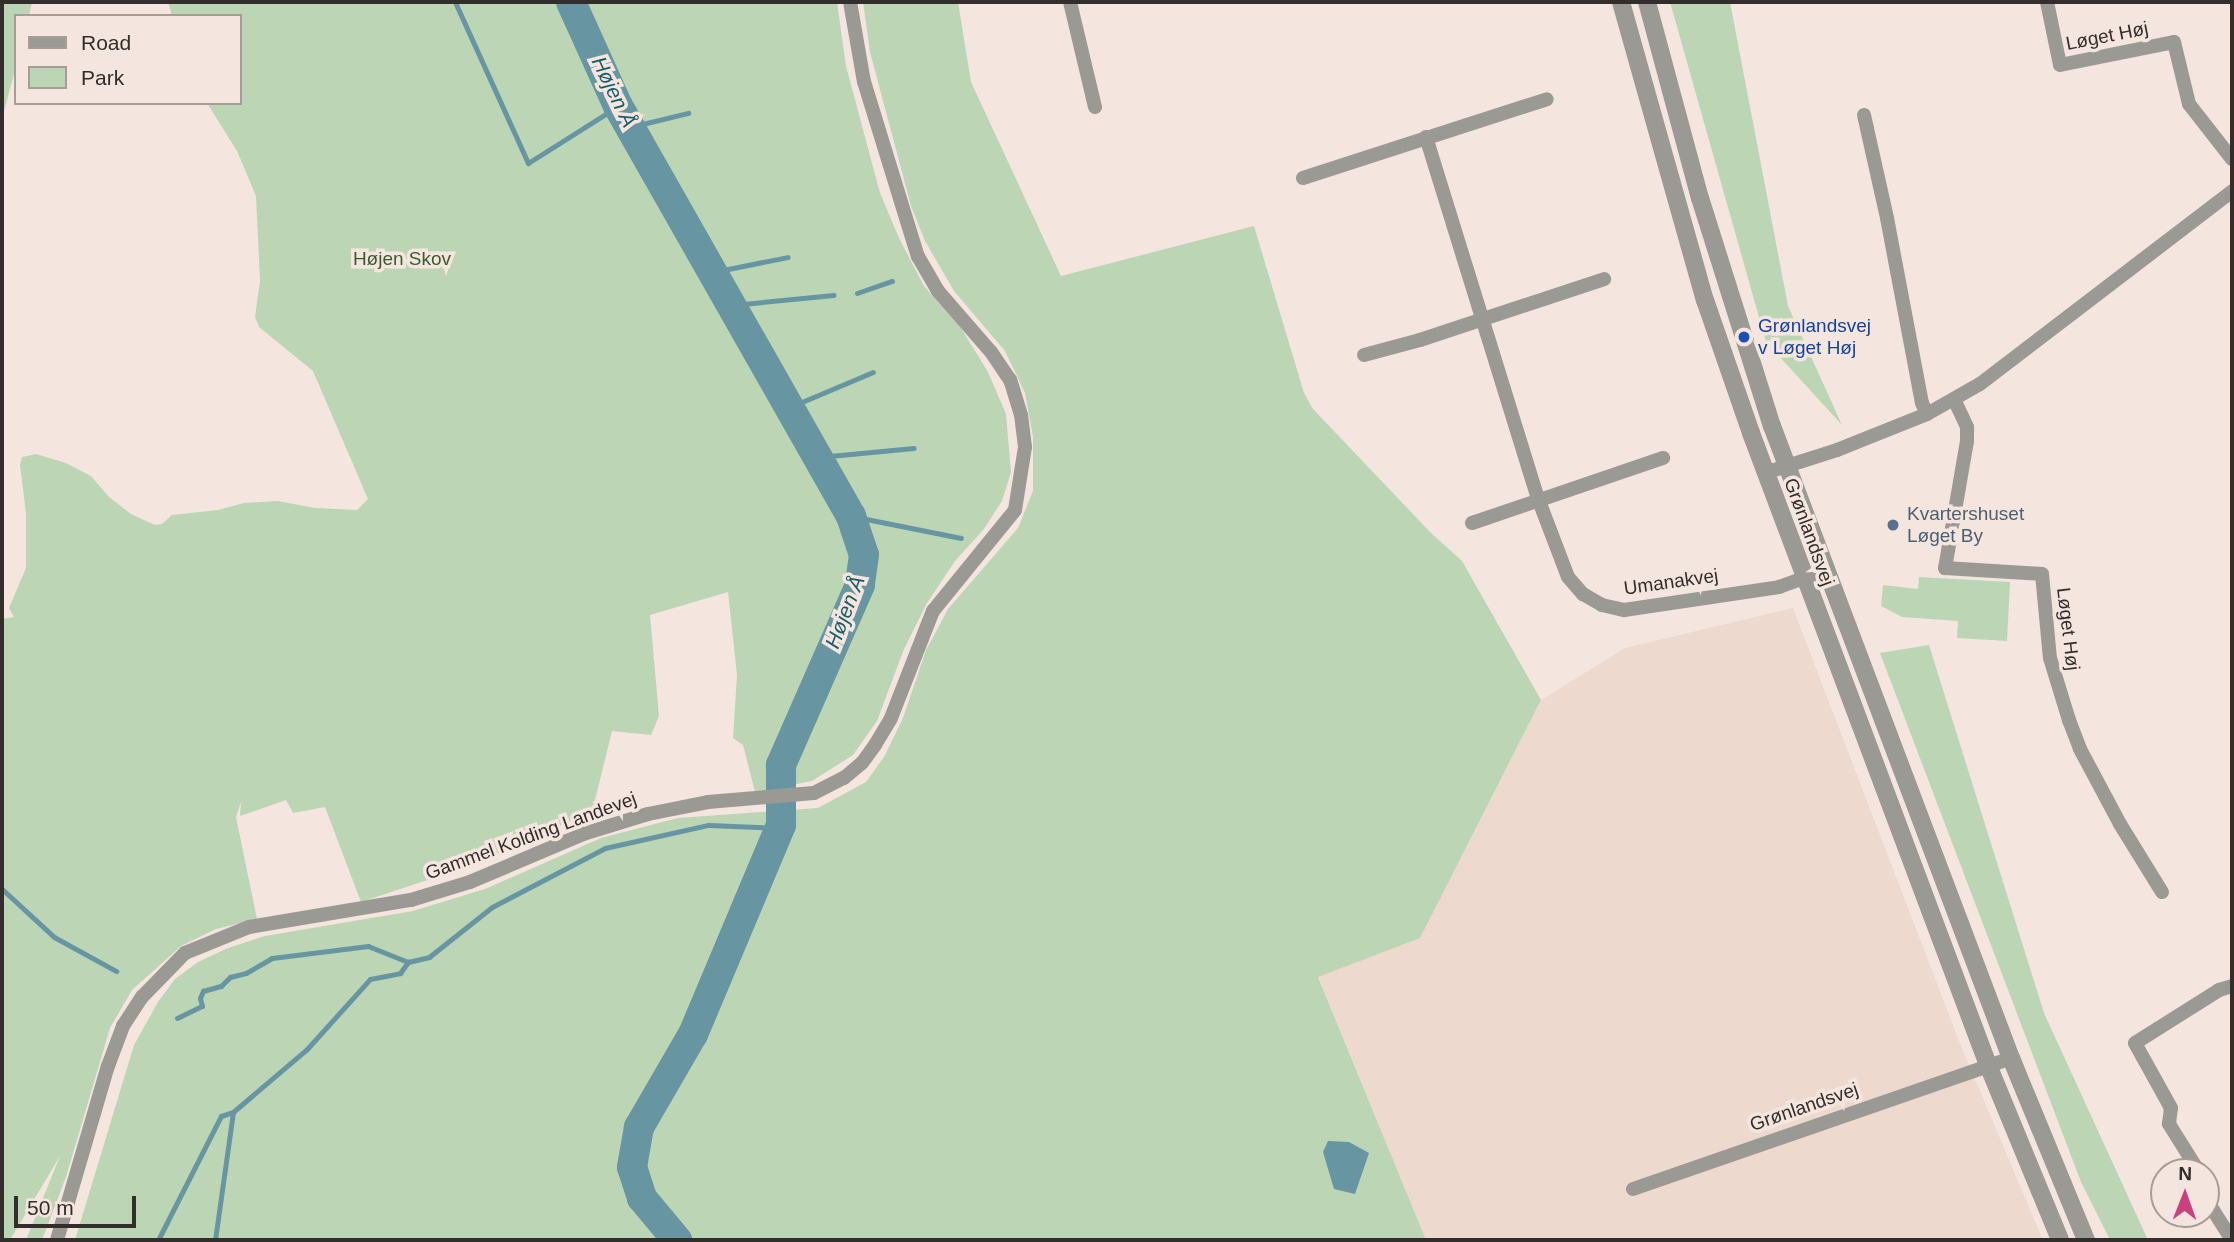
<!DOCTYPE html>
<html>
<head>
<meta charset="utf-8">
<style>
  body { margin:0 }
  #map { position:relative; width:2234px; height:1242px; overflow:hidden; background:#f4e6df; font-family:Helvetica,sans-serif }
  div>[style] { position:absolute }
  .built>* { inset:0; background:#eed9cf }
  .green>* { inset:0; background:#bcd5b4 }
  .water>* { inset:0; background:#6796a2 }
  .stream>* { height:5px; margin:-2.5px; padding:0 2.5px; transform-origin:2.5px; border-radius:2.5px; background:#6796a2 }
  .river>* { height:30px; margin:-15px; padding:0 15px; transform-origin:15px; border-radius:15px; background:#6796a2 }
  .minor>* { height:14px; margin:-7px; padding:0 7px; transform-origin:7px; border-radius:7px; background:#9b9994 }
  .tertiary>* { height:18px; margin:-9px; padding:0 9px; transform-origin:9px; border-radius:9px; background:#9b9994 }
  .dots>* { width:19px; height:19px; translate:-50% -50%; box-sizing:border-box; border:4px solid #f4e6df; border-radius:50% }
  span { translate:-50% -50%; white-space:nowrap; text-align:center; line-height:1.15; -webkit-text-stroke:7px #f4e6df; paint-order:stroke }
  .street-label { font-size:19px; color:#332e2c }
  .park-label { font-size:19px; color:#3a5c2d }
  .transit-label { font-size:19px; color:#164399 }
  .left { translate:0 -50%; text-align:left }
  .service-label { font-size:19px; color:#4e5e75 }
  .water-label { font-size:21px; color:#1b5c6b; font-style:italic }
  .frame { position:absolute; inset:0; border:4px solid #332e2c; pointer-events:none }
  .legend { position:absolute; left:14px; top:14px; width:228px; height:91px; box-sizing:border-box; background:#f4e6df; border:2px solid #a79c97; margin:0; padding:9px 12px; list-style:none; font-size:21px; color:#332e2c }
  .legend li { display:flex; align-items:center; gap:14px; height:35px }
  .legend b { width:35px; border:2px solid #a79c97 }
  .north { position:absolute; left:2150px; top:1158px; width:70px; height:70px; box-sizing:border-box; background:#f4e6df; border:2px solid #a79c97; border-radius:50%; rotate:1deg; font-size:19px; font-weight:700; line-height:28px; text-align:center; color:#332e2c }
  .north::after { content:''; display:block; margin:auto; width:24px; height:32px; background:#c9417d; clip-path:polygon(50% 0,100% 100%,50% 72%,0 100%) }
  .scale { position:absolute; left:14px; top:1196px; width:122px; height:32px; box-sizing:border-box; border:4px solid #332e2c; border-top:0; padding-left:9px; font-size:21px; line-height:24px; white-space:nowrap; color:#332e2c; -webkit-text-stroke:5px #f4e6df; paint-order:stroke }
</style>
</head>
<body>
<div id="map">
  <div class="built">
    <div style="clip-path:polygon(1793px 608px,1961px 1046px,2043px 1240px,1426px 1240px,1318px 976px,1420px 938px,1541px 700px,1625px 648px)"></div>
  </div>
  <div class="green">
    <div style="clip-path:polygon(2px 2px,32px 2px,29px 16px,16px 16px,16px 66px,2px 119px)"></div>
    <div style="clip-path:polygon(168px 2px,837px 2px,846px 66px,880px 193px,899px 238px,924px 286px,961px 328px,988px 372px,1006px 414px,1011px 472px,1002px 501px,984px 529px,955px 561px,927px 603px,904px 649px,877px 721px,853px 755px,812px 781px,755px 792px,743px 745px,733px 738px,737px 675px,728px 592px,650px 615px,659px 716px,651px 735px,612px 731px,592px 812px,476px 864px,361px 902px,325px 807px,293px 813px,286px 800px,240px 816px,241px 802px,236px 817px,257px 919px,216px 929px,181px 946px,132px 990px,110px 1028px,66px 1177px,42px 1240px,26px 1240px,60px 1156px,10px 1240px,2px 1240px,2px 619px,14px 617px,9px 608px,26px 568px,26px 513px,20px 465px,22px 457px,36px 454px,66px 463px,91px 476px,109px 497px,131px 514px,155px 525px,162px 524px,172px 515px,218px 510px,244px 503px,278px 501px,315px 508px,357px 510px,368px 499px,313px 371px,259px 327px,255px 317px,260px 281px,256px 196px,237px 151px,207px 103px,240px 103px,240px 16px,172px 16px)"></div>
    <div style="clip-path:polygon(863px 2px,958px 2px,971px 82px,1061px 276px,1254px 226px,1304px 393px,1313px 409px,1431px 533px,1462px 561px,1541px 700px,1420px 938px,1318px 977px,1426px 1240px,75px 1240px,134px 1045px,158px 1002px,175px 979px,198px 962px,228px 948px,265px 936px,413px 911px,485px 889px,601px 838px,678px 818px,818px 808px,866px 782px,884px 757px,903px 718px,926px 650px,948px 609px,1018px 528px,1033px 491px,1033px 437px,1025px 393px,1005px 351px,954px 291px,925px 241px,911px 206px,870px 52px)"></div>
    <div style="clip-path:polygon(1670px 2px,1730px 2px,1788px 306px,1842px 425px,1766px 342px)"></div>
    <div style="clip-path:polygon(1919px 577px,2010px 582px,2007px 641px,1957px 638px,1958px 621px,1902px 617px,1881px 606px,1883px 585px,1918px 589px)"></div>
    <div style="clip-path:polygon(1929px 645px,2044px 1013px,2148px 1240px,2110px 1240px,2081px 1182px,1880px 653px)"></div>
  </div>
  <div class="water">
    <div style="clip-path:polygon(1328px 1141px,1349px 1142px,1369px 1153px,1355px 1194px,1334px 1189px,1323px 1152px)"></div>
  </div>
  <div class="stream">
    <div style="left:455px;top:2px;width:177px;rotate:65.6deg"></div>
    <div style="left:528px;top:163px;width:107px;rotate:-32.3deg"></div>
    <div style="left:630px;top:127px;width:60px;rotate:-13.6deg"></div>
    <div style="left:713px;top:272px;width:76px;rotate:-11.3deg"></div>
    <div style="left:857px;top:293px;width:37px;rotate:-19deg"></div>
    <div style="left:732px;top:305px;width:102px;rotate:-5.6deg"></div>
    <div style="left:790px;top:407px;width:90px;rotate:-22.9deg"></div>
    <div style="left:819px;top:457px;width:95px;rotate:-5.4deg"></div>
    <div style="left:851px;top:516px;width:112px;rotate:11.3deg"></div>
    <div style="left:2px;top:889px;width:71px;rotate:42.7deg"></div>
    <div style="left:54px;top:937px;width:71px;rotate:28.7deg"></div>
    <div style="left:177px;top:1018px;width:28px;rotate:-26deg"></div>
    <div style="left:202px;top:1006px;width:8px;rotate:-104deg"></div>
    <div style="left:200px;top:998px;width:8px;rotate:-67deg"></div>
    <div style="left:203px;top:991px;width:19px;rotate:-16deg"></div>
    <div style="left:221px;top:986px;width:13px;rotate:-45deg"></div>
    <div style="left:230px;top:977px;width:16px;rotate:-14deg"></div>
    <div style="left:246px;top:973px;width:30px;rotate:-30deg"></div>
    <div style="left:272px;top:958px;width:97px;rotate:-7.1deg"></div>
    <div style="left:368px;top:946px;width:43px;rotate:21.8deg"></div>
    <div style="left:408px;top:962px;width:22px;rotate:-13deg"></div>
    <div style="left:429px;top:957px;width:80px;rotate:-38.4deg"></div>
    <div style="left:492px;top:907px;width:127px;rotate:-27.6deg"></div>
    <div style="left:605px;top:848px;width:106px;rotate:-12.6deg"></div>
    <div style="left:708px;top:825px;width:71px;rotate:2.4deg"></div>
    <div style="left:158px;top:1240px;width:139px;rotate:-63.1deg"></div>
    <div style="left:221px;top:1116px;width:13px;rotate:-18deg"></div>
    <div style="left:233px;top:1112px;width:97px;rotate:-40.4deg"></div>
    <div style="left:307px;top:1049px;width:94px;rotate:-48deg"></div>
    <div style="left:370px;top:979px;width:31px;rotate:-11deg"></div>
    <div style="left:400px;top:973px;width:14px;rotate:-54deg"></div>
    <div style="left:215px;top:1240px;width:129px;rotate:-82deg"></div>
  </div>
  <div class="river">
    <div style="left:571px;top:2px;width:114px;rotate:65.7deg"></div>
    <div style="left:618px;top:106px;width:472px;rotate:60.4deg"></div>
    <div style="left:851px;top:516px;width:41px;rotate:71.6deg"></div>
    <div style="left:864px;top:555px;width:30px;rotate:98deg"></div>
    <div style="left:860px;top:585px;width:197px;rotate:113.7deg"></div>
    <div style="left:781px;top:765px;width:60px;rotate:90deg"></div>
    <div style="left:781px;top:825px;width:227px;rotate:112.8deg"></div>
    <div style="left:693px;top:1034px;width:108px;rotate:120.1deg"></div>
    <div style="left:639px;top:1127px;width:41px;rotate:99.9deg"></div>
    <div style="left:632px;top:1167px;width:33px;rotate:72deg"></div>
    <div style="left:642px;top:1198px;width:55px;rotate:50.2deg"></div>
  </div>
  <div class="minor">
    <div style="left:1070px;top:2px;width:108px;rotate:76.6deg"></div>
    <div style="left:2047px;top:2px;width:64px;rotate:78.3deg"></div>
    <div style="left:2060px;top:65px;width:116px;rotate:-11.4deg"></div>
    <div style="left:2174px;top:42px;width:64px;rotate:76.4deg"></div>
    <div style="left:2189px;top:104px;width:70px;rotate:52deg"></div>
    <div style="left:1864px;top:115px;width:106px;rotate:77.4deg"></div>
    <div style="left:1887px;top:218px;width:188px;rotate:79.3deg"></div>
    <div style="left:1922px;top:403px;width:12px;rotate:66deg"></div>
    <div style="left:1426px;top:137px;width:381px;rotate:72.8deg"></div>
    <div style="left:1539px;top:501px;width:81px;rotate:69.1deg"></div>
    <div style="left:1568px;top:577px;width:23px;rotate:49deg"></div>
    <div style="left:1583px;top:594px;width:22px;rotate:30deg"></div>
    <div style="left:1602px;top:605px;width:23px;rotate:13deg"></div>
    <div style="left:1624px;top:610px;width:157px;rotate:-8.4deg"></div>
    <div style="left:1779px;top:587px;width:50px;rotate:-19.9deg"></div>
    <div style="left:1303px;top:178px;width:256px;rotate:-17.9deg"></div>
    <div style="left:1364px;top:355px;width:58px;rotate:-15deg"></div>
    <div style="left:1420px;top:340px;width:194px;rotate:-18.3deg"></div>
    <div style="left:1954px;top:399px;width:31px;rotate:65deg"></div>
    <div style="left:1967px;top:427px;width:14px;rotate:90deg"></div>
    <div style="left:1967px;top:441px;width:129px;rotate:99.8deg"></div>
    <div style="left:1945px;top:568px;width:97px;rotate:3.5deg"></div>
    <div style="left:2042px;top:574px;width:84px;rotate:84.6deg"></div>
    <div style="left:2050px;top:658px;width:65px;rotate:73deg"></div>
    <div style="left:2069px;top:720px;width:31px;rotate:69deg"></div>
    <div style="left:2080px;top:749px;width:85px;rotate:61.9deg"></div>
    <div style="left:2120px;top:824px;width:80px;rotate:58.3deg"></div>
    <div style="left:1765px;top:473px;width:76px;rotate:-17.7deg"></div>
    <div style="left:1837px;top:450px;width:97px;rotate:-21.8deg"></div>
    <div style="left:1927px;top:414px;width:61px;rotate:-29.5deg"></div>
    <div style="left:1980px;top:384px;width:317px;rotate:-37.4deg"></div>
    <div style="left:1472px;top:523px;width:202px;rotate:-18.8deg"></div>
    <div style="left:2199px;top:1172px;width:57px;rotate:-122deg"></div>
    <div style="left:2169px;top:1124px;width:16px;rotate:-83deg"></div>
    <div style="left:2171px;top:1108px;width:74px;rotate:-119deg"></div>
    <div style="left:2135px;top:1043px;width:99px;rotate:-32.2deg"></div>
    <div style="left:2219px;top:990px;width:14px;rotate:-17deg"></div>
    <div style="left:1633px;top:1189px;width:400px;rotate:-19.1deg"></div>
    <div style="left:2206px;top:1199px;width:49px;rotate:57.6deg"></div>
    <div style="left:57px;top:1240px;width:181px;rotate:-73.7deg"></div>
    <div style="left:108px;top:1066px;width:43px;rotate:-69.4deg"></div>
    <div style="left:123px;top:1026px;width:35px;rotate:-57deg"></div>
    <div style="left:142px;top:997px;width:62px;rotate:-45.7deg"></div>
    <div style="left:185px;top:953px;width:69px;rotate:-22.1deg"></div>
    <div style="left:249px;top:927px;width:164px;rotate:-9.5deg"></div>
    <div style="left:411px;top:900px;width:62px;rotate:-17deg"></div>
    <div style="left:470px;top:882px;width:123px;rotate:-23deg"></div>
    <div style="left:583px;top:834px;width:68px;rotate:-17.1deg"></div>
    <div style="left:648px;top:814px;width:61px;rotate:-11.3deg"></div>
    <div style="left:708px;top:802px;width:106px;rotate:-4.9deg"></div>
    <div style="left:814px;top:793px;width:34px;rotate:-27deg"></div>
    <div style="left:844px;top:778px;width:23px;rotate:-40deg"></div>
    <div style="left:862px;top:763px;width:22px;rotate:-54deg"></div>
    <div style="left:875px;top:745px;width:31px;rotate:-59deg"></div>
    <div style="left:891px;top:718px;width:115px;rotate:-68.6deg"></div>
    <div style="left:933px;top:611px;width:130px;rotate:-50.9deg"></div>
    <div style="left:1015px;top:510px;width:64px;rotate:-81deg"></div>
    <div style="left:1025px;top:447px;width:32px;rotate:-97deg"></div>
    <div style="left:1021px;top:415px;width:37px;rotate:-107deg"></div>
    <div style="left:1010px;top:380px;width:34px;rotate:-124deg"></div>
    <div style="left:991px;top:352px;width:81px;rotate:-131deg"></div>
    <div style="left:938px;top:291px;width:39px;rotate:-120deg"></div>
    <div style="left:918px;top:257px;width:183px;rotate:-107.1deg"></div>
    <div style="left:864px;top:82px;width:81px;rotate:-99.9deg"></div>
  </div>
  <div class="tertiary">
    <div style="left:1621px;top:2px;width:310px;rotate:74.3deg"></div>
    <div style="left:1705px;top:300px;width:141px;rotate:70.9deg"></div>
    <div style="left:1751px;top:433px;width:675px;rotate:69.44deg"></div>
    <div style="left:1988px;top:1065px;width:189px;rotate:67.6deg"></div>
    <div style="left:1647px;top:2px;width:203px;rotate:74.9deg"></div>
    <div style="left:1700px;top:198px;width:239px;rotate:72.5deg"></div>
    <div style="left:1772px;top:426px;width:676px;rotate:69.29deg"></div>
    <div style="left:2011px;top:1058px;width:197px;rotate:67.6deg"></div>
  </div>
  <div class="dots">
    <div style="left:1744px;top:337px;background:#1a4fb4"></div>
    <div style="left:1893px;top:525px;background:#5c6f8a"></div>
  </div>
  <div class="street-label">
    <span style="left:2107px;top:36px;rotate:-11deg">Løget Høj</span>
    <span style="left:1809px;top:532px;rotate:70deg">Grønlandsvej</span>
    <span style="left:1671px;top:582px;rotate:-8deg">Umanakvej</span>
    <span style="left:2068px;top:629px;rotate:83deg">Løget Høj</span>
    <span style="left:531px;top:836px;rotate:-20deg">Gammel Kolding Landevej</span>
    <span style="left:1804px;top:1107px;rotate:-19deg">Grønlandsvej</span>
  </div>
  <div class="park-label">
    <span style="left:402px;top:259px">Højen Skov</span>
  </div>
  <div class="transit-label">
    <span class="left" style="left:1758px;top:337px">Grønlandsvej<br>v Løget Høj</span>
  </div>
  <div class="service-label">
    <span class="left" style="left:1907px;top:525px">Kvartershuset<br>Løget By</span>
  </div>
  <div class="water-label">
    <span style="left:614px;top:92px;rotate:64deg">Højen Å</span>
    <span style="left:845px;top:612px;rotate:-69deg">Højen Å</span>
  </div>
  <div class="frame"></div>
  <ul class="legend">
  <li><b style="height:9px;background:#9b9994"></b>Road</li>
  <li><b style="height:19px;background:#bcd5b4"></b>Park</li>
  </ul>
  <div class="north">N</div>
  <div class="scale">50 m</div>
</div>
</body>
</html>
